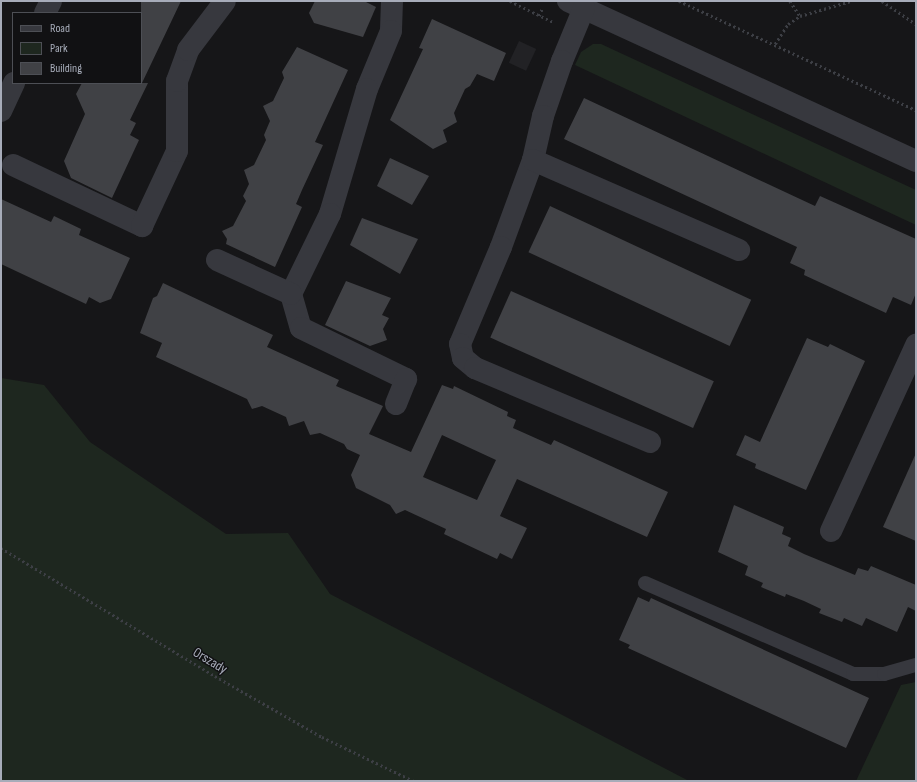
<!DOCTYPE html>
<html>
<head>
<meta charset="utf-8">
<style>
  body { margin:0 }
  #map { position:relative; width:917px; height:782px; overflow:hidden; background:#161618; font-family:"Sofia Sans Condensed",sans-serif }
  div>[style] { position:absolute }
  .built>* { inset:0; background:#222225; transform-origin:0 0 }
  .green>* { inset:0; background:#1e271f }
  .building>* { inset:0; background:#404145; transform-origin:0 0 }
  .path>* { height:2.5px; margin-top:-1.25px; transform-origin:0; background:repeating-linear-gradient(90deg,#3d3f45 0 2px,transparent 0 5px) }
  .service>* { height:14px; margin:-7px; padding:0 7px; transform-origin:7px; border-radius:7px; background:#37383e }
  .minor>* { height:22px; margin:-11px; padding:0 11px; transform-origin:11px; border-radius:11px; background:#37383e }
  span { translate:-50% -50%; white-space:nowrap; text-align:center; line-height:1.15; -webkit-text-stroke:3px #111113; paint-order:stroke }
  .street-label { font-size:14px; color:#a7acb9 }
  .frame { position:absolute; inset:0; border:2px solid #a7acb9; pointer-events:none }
  .legend { position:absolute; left:12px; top:12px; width:130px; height:72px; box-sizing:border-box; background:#111113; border:1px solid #4d4f55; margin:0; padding:5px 7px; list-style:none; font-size:12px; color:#a7acb9 }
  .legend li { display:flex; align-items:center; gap:8px; height:20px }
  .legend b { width:20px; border:1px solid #4d4f55 }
</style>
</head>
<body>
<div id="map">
  <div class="built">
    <div style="left:519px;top:41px;width:19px;height:24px;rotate:25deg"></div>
  </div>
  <div class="green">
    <div style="clip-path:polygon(593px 44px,601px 44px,916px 190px,916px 225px,575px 65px,581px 52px)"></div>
    <div style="clip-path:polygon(1px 378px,44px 385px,90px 442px,226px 534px,288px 533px,330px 594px,689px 781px,1px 781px)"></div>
    <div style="clip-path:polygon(916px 682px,916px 781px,856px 781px,901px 685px)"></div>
  </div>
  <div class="building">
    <div style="clip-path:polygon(141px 1px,181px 1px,142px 83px,148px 83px,130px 120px,136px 123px,130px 135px,139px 140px,112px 198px,71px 178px,64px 161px,85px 114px,76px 94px,82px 83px,141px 83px)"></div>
    <div style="clip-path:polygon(315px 1px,364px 1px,376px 7px,363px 37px,314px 23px,309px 13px)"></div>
    <div style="clip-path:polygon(432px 19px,506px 53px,494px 81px,477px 74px,470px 86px,465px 89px,454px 113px,457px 122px,443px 130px,447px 142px,433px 149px,390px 120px,423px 49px,419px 48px)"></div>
    <div style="clip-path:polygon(297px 47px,348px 70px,315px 142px,323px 145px,302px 190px,296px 204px,302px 207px,275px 267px,226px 244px,227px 239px,222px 231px,233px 226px,246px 201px,243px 196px,249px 184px,244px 170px,254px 165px,266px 140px,264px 135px,270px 121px,263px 106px,273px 101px,284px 78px,282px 72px)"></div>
    <div style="clip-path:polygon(584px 98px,815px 206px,820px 196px,916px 239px,916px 293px,911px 305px,893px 297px,886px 313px,804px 275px,805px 270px,790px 263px,797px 247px,564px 139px)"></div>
    <div style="clip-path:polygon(390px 158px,429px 176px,412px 205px,377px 186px)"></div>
    <div style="clip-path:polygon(1px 199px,51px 222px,54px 216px,81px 229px,79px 235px,130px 258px,111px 299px,100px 303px,89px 297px,86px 304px,1px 264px)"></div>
    <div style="left:550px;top:206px;width:222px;height:51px;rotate:25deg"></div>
    <div style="clip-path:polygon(362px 218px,418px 239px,400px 274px,350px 245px)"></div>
    <div style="clip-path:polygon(346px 281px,391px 298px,382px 315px,389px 318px,383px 329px,387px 340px,370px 346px,325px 325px)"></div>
    <div style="clip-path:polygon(evenodd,163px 283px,273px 335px,267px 347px,339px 380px,336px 386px,383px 406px,369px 434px,411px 452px,442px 385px,453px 389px,454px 386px,508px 412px,507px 416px,516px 420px,513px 428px,551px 445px,554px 440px,668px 492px,647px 537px,517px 479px,500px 516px,527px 528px,512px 559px,500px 553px,497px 559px,444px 534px,446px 529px,405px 510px,396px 514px,390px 505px,356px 488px,351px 475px,360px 455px,347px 449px,344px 444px,320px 433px,310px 435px,304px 421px,289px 426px,286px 417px,262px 406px,252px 409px,247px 399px,156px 357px,162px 343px,140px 333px,153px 298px,157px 296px,163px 283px,442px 435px,496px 460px,477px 500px,423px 477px,442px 435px)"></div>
    <div style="left:511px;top:291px;width:222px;height:51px;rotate:24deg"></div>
    <div style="clip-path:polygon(807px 338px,828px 347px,830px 344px,865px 361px,806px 490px,755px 468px,756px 464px,736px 455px,745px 435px,760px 442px)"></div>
    <div style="clip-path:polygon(916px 453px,916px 541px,883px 527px)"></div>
    <div style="clip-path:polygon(734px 505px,784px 527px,782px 534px,791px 538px,788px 546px,804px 554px,855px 575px,858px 568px,868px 571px,871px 566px,916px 585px,916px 611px,908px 607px,897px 632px,866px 618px,862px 626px,844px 618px,842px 622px,819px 613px,821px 609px,804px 601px,786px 594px,785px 597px,761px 587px,763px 583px,745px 575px,748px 566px,718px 552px)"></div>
    <div style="clip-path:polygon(638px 597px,649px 602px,651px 598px,869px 698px,846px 748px,628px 648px,630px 645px,619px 640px)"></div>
  </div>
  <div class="path">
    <div style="left:510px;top:1px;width:48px;rotate:26deg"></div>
    <div style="left:679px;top:1px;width:261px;rotate:24.7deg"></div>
    <div style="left:790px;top:1px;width:18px;rotate:56deg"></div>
    <div style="left:882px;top:1px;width:41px;rotate:34.1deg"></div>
    <div style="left:539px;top:16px;width:8px;rotate:-67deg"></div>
    <div style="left:775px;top:44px;width:24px;rotate:-57deg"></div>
    <div style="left:788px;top:24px;width:14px;rotate:-34deg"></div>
    <div style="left:800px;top:16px;width:53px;rotate:-16.4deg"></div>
    <div style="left:1px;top:548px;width:249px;rotate:30.9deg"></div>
    <div style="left:215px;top:676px;width:123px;rotate:29.7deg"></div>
    <div style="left:322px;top:737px;width:102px;rotate:25.6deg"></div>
  </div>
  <div class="service">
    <div style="left:645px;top:583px;width:227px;rotate:23.6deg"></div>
    <div style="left:853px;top:674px;width:31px"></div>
    <div style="left:884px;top:674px;width:33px;rotate:-16deg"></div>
  </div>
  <div class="minor">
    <div style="left:392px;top:1px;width:30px;rotate:92deg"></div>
    <div style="left:391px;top:31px;width:63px;rotate:112.5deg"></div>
    <div style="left:367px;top:89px;width:130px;rotate:106.5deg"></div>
    <div style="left:330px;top:214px;width:89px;rotate:116deg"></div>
    <div style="left:291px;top:294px;width:35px;rotate:74deg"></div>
    <div style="left:301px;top:328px;width:117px;rotate:25.9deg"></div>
    <div style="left:406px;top:379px;width:27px;rotate:112deg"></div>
    <div style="left:568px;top:1px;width:383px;rotate:24.7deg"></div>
    <div style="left:584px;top:8px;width:57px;rotate:112.5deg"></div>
    <div style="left:562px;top:61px;width:58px;rotate:109.1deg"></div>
    <div style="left:543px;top:116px;width:45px;rotate:102.8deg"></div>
    <div style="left:533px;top:160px;width:93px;rotate:110.2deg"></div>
    <div style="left:501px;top:247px;width:105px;rotate:112.9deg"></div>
    <div style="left:460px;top:344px;width:14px;rotate:78deg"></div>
    <div style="left:463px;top:358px;width:16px;rotate:40deg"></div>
    <div style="left:475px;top:368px;width:190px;rotate:22.9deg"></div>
    <div style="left:45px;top:13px;width:13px;rotate:-63deg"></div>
    <div style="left:1px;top:111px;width:31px;rotate:-65deg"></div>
    <div style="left:533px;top:160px;width:225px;rotate:23.6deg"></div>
    <div style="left:13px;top:165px;width:143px;rotate:25.3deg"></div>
    <div style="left:142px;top:226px;width:83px;rotate:-65deg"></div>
    <div style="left:177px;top:151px;width:70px;rotate:-90deg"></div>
    <div style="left:177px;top:81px;width:33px;rotate:-70deg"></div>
    <div style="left:188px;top:50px;width:61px;rotate:-52.9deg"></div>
    <div style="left:217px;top:260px;width:81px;rotate:24.7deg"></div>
    <div style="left:831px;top:531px;width:205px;rotate:-65.4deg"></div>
  </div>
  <div class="street-label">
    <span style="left:210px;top:661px;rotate:31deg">Orszady</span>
  </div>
  <div class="frame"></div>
  <ul class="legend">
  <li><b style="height:5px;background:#37383e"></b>Road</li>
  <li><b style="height:11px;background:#1e271f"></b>Park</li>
  <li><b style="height:11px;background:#404145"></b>Building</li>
  </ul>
</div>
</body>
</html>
